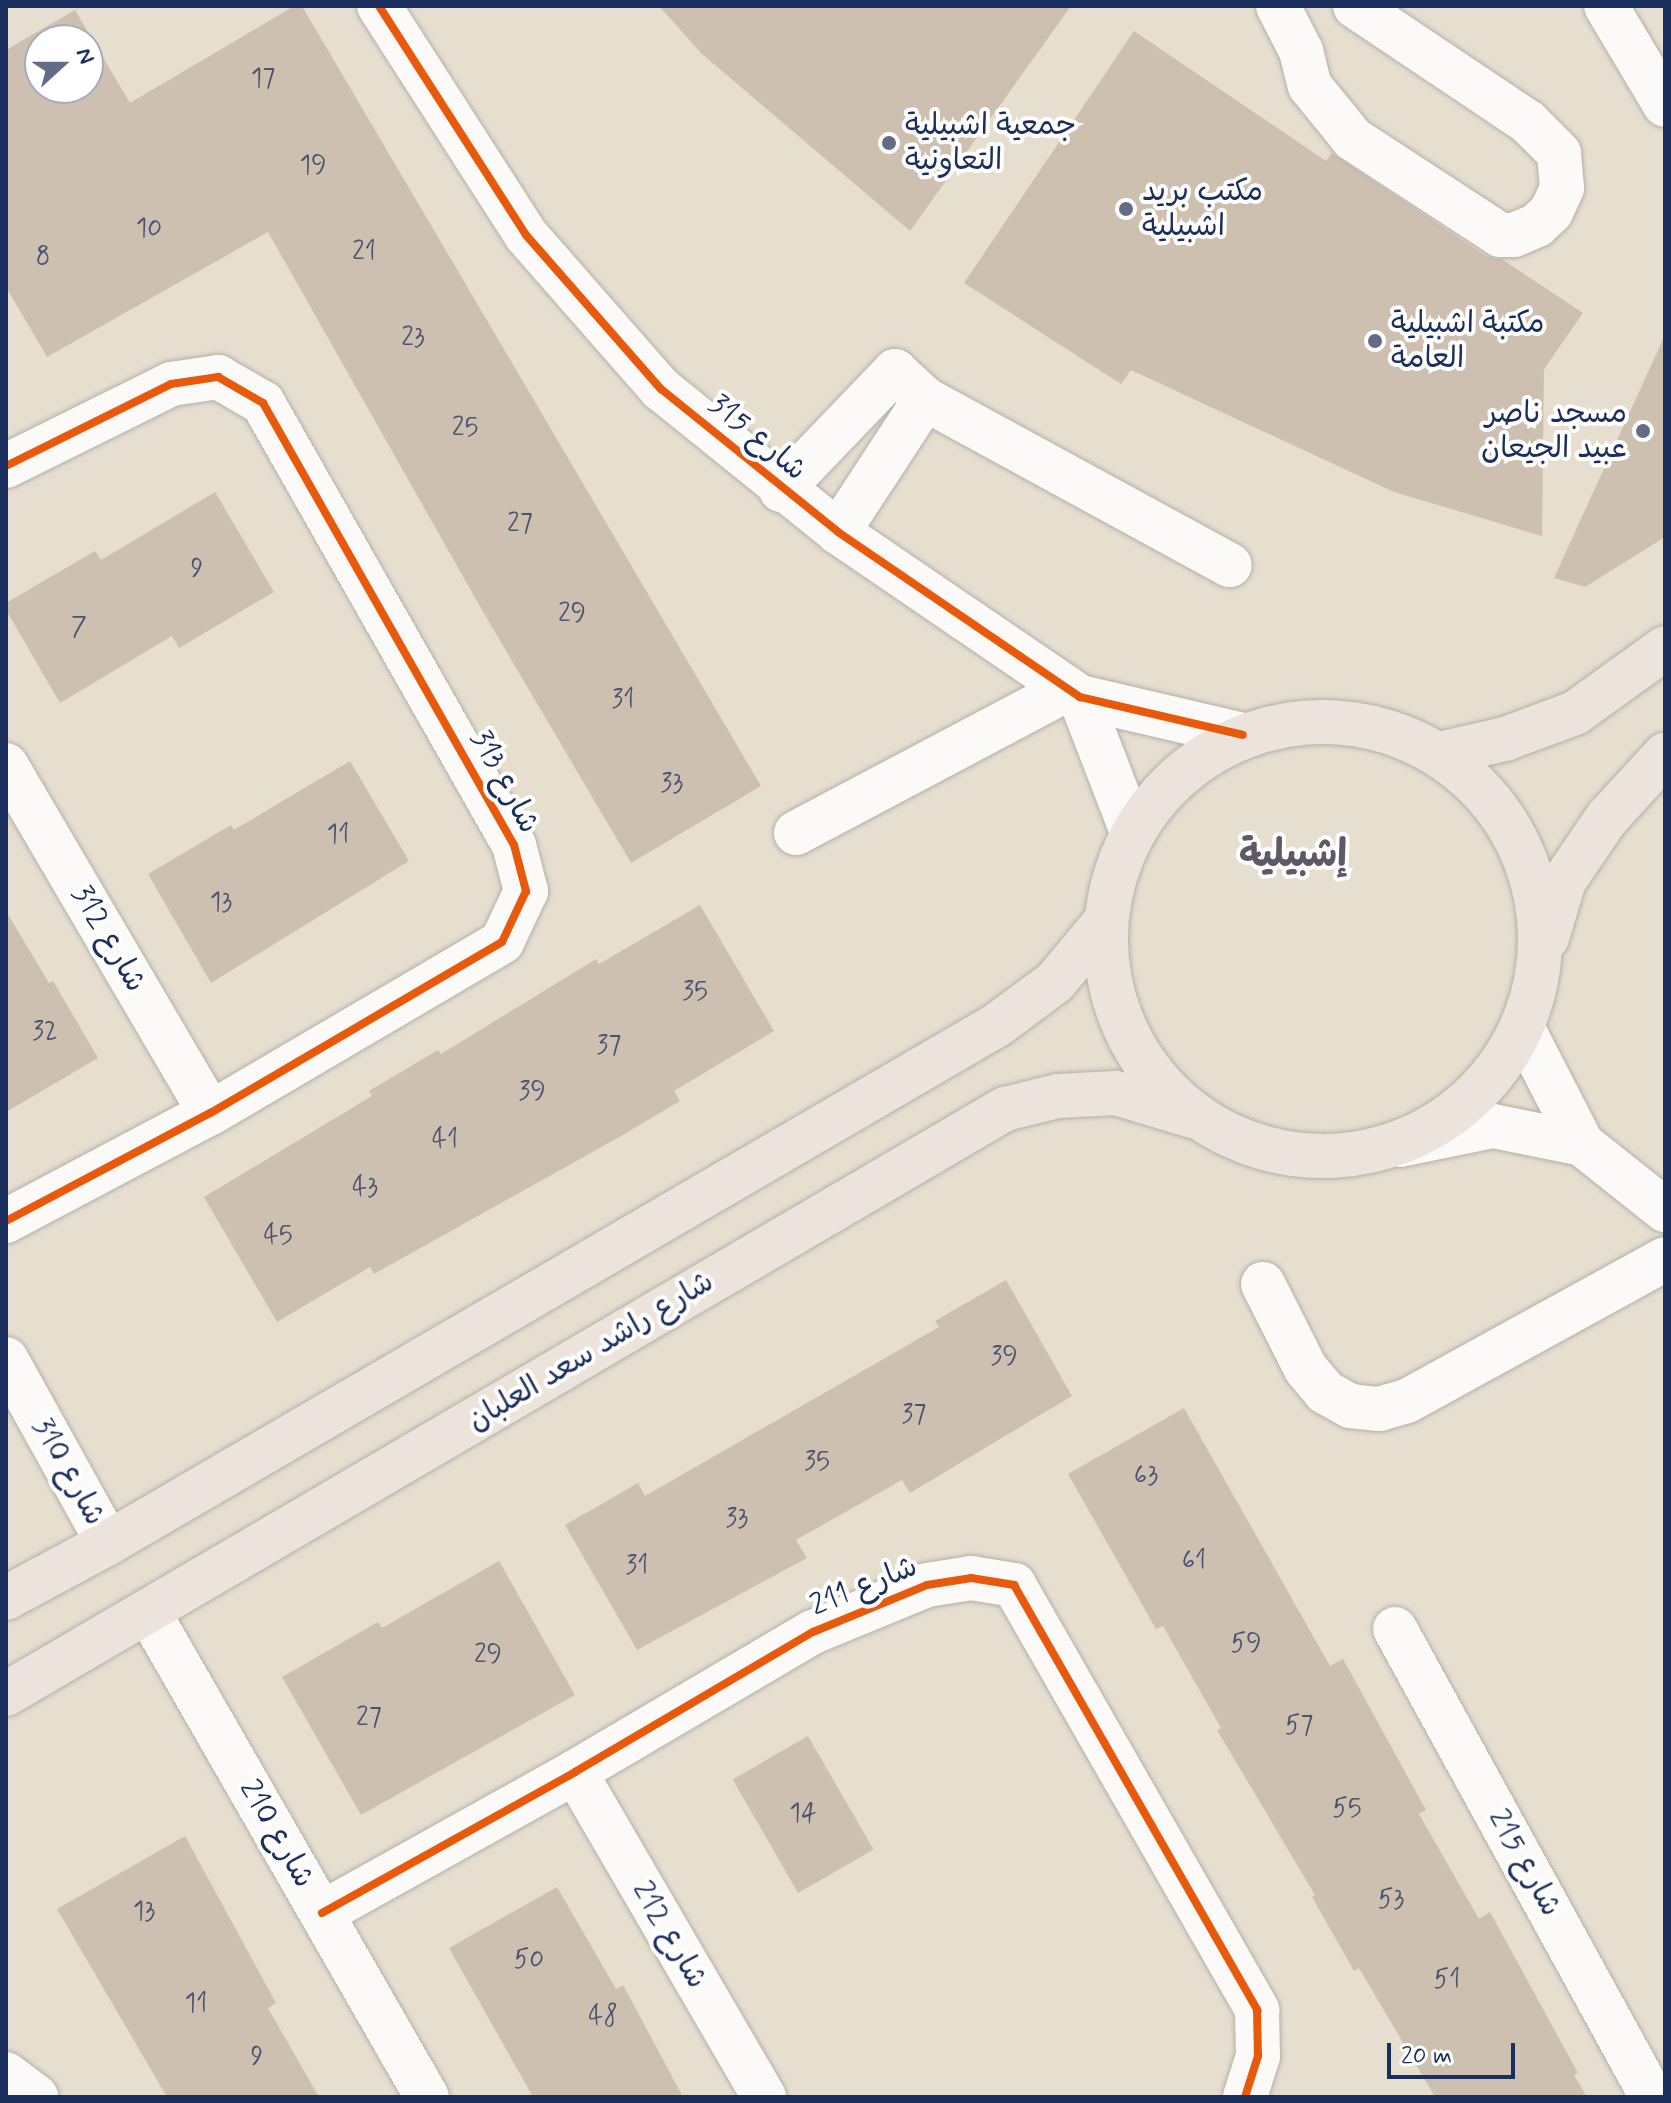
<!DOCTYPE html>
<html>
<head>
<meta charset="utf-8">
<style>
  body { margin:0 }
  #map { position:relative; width:1671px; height:2103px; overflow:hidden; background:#e6dece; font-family:Mynerve,"Playpen Sans Arabic",sans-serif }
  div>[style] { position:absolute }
  .building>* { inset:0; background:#cec0b0; transform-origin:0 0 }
  .roads { filter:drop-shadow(0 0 2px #b3b0aa) drop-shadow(0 0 2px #b3b0aa) }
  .minor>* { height:44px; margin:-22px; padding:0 22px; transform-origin:22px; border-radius:22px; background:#fbfaf8 }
  .major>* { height:44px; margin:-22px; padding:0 22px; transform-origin:22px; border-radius:22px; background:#ece4dc }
  .major>.ring { margin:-22px; padding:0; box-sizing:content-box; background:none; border:44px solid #ece4dc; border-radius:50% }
  .cycleway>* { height:8px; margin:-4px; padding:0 4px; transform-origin:4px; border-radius:4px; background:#e8590c }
  .dots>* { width:22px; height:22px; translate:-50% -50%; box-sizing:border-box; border:4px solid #fff; border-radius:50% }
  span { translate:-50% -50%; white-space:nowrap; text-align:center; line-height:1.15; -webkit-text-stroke:8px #fff; paint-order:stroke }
  .number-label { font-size:26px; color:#485372 }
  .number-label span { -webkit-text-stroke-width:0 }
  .poi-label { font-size:30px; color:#1b2f5e }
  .left { translate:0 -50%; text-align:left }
  .right { translate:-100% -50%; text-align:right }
  .street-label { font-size:30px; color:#1b2f5e }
  .district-label { font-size:38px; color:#5f5866; font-weight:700 }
  .frame { position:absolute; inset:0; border:8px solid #1b2f5e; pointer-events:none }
  .north { position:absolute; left:24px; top:24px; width:80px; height:80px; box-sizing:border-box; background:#fff; border:2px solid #a4acbf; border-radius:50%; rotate:69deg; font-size:22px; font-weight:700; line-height:32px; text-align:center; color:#1b2f5e }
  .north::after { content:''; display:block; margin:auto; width:28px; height:36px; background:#626c85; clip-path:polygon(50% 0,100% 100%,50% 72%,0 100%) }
  .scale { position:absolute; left:1387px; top:2043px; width:128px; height:36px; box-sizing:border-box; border:4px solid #1b2f5e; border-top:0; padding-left:10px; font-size:24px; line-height:28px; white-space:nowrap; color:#1b2f5e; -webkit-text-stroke:6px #fff; paint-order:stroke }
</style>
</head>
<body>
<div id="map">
  <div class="building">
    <div style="clip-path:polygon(evenodd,294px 6px,302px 6px,761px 786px,631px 863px,482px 610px,268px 232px,47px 357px,6px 287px,6px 50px,75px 10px,130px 103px,294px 6px,40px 40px,88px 40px,88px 88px,40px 88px,40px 40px)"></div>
    <div style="clip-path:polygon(659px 6px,1071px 6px,910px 231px,702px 54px)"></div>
    <div style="clip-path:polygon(1134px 31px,1326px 161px,1332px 153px,1486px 256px,1503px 260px,1583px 313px,1544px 369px,1542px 536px,1394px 492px,1131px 370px,1121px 384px,964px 283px)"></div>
    <div style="clip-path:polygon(1665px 335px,1665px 537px,1585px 587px,1554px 578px)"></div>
    <div style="clip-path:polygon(215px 492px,274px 592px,179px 648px,172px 636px,60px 703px,6px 610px,6px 603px,95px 551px,101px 560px)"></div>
    <div style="clip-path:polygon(350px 761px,409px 861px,211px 983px,148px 874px,231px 825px,234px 830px)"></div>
    <div style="clip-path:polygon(700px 905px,774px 1031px,674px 1091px,680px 1101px,621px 1136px,374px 1274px,370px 1267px,277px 1322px,204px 1197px,372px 1096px,369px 1091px,438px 1050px,441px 1054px,596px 959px,599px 964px)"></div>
    <div style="clip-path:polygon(6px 911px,49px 983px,53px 981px,98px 1058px,6px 1112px)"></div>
    <div style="clip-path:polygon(1006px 1280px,1072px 1396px,910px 1493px,902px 1480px,796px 1540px,807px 1558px,637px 1650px,565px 1525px,638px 1483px,645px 1496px,939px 1327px,935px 1321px)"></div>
    <div style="clip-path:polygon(1184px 1408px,1330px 1666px,1343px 1659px,1426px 1810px,1419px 1814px,1479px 1919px,1490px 1912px,1578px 2073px,1574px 2075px,1587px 2097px,1435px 2097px,1359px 1968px,1354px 1971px,1312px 1897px,1315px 1895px,1217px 1730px,1221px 1728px,1163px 1626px,1156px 1629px,1068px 1474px)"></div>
    <div style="clip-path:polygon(499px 1561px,575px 1695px,361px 1815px,282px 1677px,378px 1622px,382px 1628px)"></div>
    <div style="left:808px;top:1736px;width:131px;height:87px;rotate:60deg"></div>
    <div style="clip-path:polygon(185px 1836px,276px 2003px,268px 2008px,319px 2097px,167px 2097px,57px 1909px)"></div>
    <div style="clip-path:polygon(557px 1887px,616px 1989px,623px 1985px,683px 2097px,533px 2097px,449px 1948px)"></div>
  </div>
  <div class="roads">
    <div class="minor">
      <div style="left:379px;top:6px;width:272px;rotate:57.3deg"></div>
      <div style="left:526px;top:235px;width:205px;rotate:48.8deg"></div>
      <div style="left:661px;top:389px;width:228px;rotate:38.9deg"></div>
      <div style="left:838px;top:532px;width:293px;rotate:34.3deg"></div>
      <div style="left:1080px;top:697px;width:167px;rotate:13.1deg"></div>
      <div style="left:1278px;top:6px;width:51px;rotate:62.9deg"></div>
      <div style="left:1301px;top:51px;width:36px;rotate:76deg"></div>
      <div style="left:1310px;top:86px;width:68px;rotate:50.9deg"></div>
      <div style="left:1353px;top:139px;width:176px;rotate:33.1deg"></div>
      <div style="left:1500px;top:235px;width:14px"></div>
      <div style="left:1514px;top:235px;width:25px;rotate:-23deg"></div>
      <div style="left:1537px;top:225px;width:19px;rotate:-43deg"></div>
      <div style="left:1551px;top:212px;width:26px;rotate:-65deg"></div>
      <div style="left:1562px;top:188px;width:35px;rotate:-95deg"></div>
      <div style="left:1559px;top:153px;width:44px;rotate:-135deg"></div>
      <div style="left:1528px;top:122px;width:208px;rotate:-146.2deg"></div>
      <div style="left:1606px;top:6px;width:115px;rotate:59.2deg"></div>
      <div style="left:6px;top:466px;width:184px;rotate:-26.4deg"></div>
      <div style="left:171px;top:384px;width:48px;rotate:-8.5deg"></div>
      <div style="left:218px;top:377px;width:52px;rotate:30deg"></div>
      <div style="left:263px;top:403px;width:508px;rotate:60.41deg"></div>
      <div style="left:514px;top:845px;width:48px;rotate:75.4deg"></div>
      <div style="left:526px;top:891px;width:56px;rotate:115.2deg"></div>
      <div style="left:502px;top:942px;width:338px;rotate:149.6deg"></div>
      <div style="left:210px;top:1113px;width:231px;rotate:152.1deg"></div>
      <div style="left:781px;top:490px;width:165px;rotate:-46.2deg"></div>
      <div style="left:895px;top:371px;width:41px;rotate:43deg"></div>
      <div style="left:925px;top:399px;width:347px;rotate:28.6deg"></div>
      <div style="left:838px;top:532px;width:159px;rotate:-56.8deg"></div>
      <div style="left:1080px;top:697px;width:145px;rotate:68.9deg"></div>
      <div style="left:6px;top:765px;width:403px;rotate:59.6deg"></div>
      <div style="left:796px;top:833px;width:308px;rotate:-27.9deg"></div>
      <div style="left:1523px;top:1029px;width:129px;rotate:62.8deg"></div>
      <div style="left:1582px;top:1144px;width:106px;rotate:38.5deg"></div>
      <div style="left:1400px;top:1145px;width:95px;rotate:-11.5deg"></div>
      <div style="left:1493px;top:1126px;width:91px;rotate:11.4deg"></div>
      <div style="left:1263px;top:1284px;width:95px;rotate:63.2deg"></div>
      <div style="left:1306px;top:1369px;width:30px;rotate:50deg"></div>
      <div style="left:1325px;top:1392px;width:29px;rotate:29deg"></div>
      <div style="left:1350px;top:1406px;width:29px;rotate:6deg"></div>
      <div style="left:1379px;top:1409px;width:29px;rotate:-16deg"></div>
      <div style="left:1407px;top:1401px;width:294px;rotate:-28.8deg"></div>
      <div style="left:6px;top:1359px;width:210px;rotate:61deg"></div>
      <div style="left:149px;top:1613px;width:558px;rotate:60.13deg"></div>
      <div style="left:1395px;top:1629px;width:534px;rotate:61.23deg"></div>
      <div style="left:575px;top:1772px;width:376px;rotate:59.8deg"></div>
      <div style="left:322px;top:1913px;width:290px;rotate:-29.1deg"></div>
      <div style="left:575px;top:1772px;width:276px;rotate:-30.5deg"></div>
      <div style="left:813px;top:1632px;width:123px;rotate:-22.4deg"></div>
      <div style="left:927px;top:1585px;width:45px;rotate:-9deg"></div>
      <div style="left:971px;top:1578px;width:44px;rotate:9.2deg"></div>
      <div style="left:1014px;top:1585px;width:490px;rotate:60.2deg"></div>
      <div style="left:1257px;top:2010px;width:46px;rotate:88.8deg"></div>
      <div style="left:1258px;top:2056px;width:43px;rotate:107.6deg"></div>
      <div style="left:6px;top:2074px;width:38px;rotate:37deg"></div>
    </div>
    <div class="major">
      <div class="ring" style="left:1106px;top:722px;width:390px;height:390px"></div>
      <div style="left:1440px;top:754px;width:67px;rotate:-13deg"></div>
      <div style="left:1505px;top:739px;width:75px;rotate:-20.4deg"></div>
      <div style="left:1575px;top:713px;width:111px;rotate:-35.8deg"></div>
      <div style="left:1547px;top:938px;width:59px;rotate:-73.4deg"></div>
      <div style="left:1564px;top:881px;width:76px;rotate:-55.7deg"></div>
      <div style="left:1607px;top:818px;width:86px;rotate:-47.4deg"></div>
      <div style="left:6px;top:1598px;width:116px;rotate:-28.3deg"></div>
      <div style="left:108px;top:1543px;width:1029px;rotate:-30.23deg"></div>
      <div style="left:997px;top:1025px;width:72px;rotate:-36.6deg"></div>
      <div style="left:1055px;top:982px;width:78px;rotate:-50.2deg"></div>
      <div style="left:6px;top:1694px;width:1158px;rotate:-30.35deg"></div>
      <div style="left:1005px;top:1109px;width:55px;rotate:-13.8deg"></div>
      <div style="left:1058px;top:1096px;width:58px;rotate:-3deg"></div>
      <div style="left:1116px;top:1093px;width:79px;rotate:16.8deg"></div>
    </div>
  </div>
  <div class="cycleway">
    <div style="left:379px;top:6px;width:272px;rotate:57.3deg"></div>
    <div style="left:526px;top:235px;width:205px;rotate:48.8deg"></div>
    <div style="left:661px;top:389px;width:228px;rotate:38.9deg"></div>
    <div style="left:838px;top:532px;width:293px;rotate:34.3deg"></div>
    <div style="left:1080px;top:697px;width:167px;rotate:13.1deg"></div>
    <div style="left:6px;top:466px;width:184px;rotate:-26.4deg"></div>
    <div style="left:171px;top:384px;width:48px;rotate:-8.5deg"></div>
    <div style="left:218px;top:377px;width:52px;rotate:30deg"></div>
    <div style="left:263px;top:403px;width:508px;rotate:60.41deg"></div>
    <div style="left:514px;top:845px;width:48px;rotate:75.4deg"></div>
    <div style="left:526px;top:891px;width:56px;rotate:115.2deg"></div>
    <div style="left:502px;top:942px;width:338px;rotate:149.6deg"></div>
    <div style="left:210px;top:1113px;width:231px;rotate:152.1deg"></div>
    <div style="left:322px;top:1913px;width:290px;rotate:-29.1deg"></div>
    <div style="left:575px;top:1772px;width:276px;rotate:-30.5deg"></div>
    <div style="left:813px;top:1632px;width:123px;rotate:-22.4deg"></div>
    <div style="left:927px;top:1585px;width:45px;rotate:-9deg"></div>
    <div style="left:971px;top:1578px;width:44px;rotate:9.2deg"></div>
    <div style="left:1014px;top:1585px;width:490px;rotate:60.2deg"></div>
    <div style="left:1257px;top:2010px;width:46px;rotate:88.8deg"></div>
    <div style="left:1258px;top:2056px;width:43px;rotate:107.6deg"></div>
  </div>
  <div class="dots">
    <div style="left:889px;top:143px;background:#626c85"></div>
    <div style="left:1126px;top:209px;background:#626c85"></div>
    <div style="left:1375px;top:341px;background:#626c85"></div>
    <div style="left:1643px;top:431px;background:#626c85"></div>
  </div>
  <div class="number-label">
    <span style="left:263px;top:80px">17</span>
    <span style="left:313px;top:167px">19</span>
    <span style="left:149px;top:230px">10</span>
    <span style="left:364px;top:253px">21</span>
    <span style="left:43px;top:258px">8</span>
    <span style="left:413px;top:339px">23</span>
    <span style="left:465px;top:429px">25</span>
    <span style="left:520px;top:525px">27</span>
    <span style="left:197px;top:570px">9</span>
    <span style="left:572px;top:615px">29</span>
    <span style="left:79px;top:629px">7</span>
    <span style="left:623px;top:701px">31</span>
    <span style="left:672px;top:785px">33</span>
    <span style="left:338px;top:836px">11</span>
    <span style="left:221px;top:904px">13</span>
    <span style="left:695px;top:993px">35</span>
    <span style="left:45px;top:1033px">32</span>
    <span style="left:609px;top:1047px">37</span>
    <span style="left:532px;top:1093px">39</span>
    <span style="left:445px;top:1141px">41</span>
    <span style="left:365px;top:1189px">43</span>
    <span style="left:278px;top:1237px">45</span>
    <span style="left:1004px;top:1358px">39</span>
    <span style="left:914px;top:1416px">37</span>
    <span style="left:817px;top:1463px">35</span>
    <span style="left:1146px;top:1477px">63</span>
    <span style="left:737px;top:1520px">33</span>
    <span style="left:1194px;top:1562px">61</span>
    <span style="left:637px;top:1567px">31</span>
    <span style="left:1246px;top:1645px">59</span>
    <span style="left:488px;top:1656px">29</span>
    <span style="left:369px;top:1719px">27</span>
    <span style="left:1299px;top:1727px">57</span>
    <span style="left:1347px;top:1810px">55</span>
    <span style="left:803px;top:1815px">14</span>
    <span style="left:1391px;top:1901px">53</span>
    <span style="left:144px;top:1913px">13</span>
    <span style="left:529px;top:1961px">50</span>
    <span style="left:1447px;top:1981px">51</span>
    <span style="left:196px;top:2005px">11</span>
    <span style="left:603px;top:2018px">48</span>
    <span style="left:257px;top:2058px">9</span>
  </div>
  <div class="poi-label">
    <span class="left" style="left:905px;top:143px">جمعية اشبيلية<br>التعاونية</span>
    <span class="left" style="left:1142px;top:209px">مكتب بريد<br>اشبيلية</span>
    <span class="left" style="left:1391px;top:341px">مكتبة اشبيلية<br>العامة</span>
    <span class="right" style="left:1627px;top:431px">مسجد ناصر<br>عبيد الجيعان</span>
  </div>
  <div class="street-label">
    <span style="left:757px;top:438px;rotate:40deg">شارع 315</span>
    <span style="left:504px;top:782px;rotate:62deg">شارع 313</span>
    <span style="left:108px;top:939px;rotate:60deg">شارع 312</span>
    <span style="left:591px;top:1352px;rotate:-31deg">شارع راشد سعد العلبان</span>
    <span style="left:68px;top:1472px;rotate:61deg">شارع 310</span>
    <span style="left:864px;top:1587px;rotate:-22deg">شارع 211</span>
    <span style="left:276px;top:1834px;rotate:60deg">شارع 210</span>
    <span style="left:1524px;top:1863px;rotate:61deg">شارع 215</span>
    <span style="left:669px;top:1935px;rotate:60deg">شارع 212</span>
  </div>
  <div class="district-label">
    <span style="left:1293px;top:856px">إشبيلية</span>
  </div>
  <div class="frame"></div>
  <div class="north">N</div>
  <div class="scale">20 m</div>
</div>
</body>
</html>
